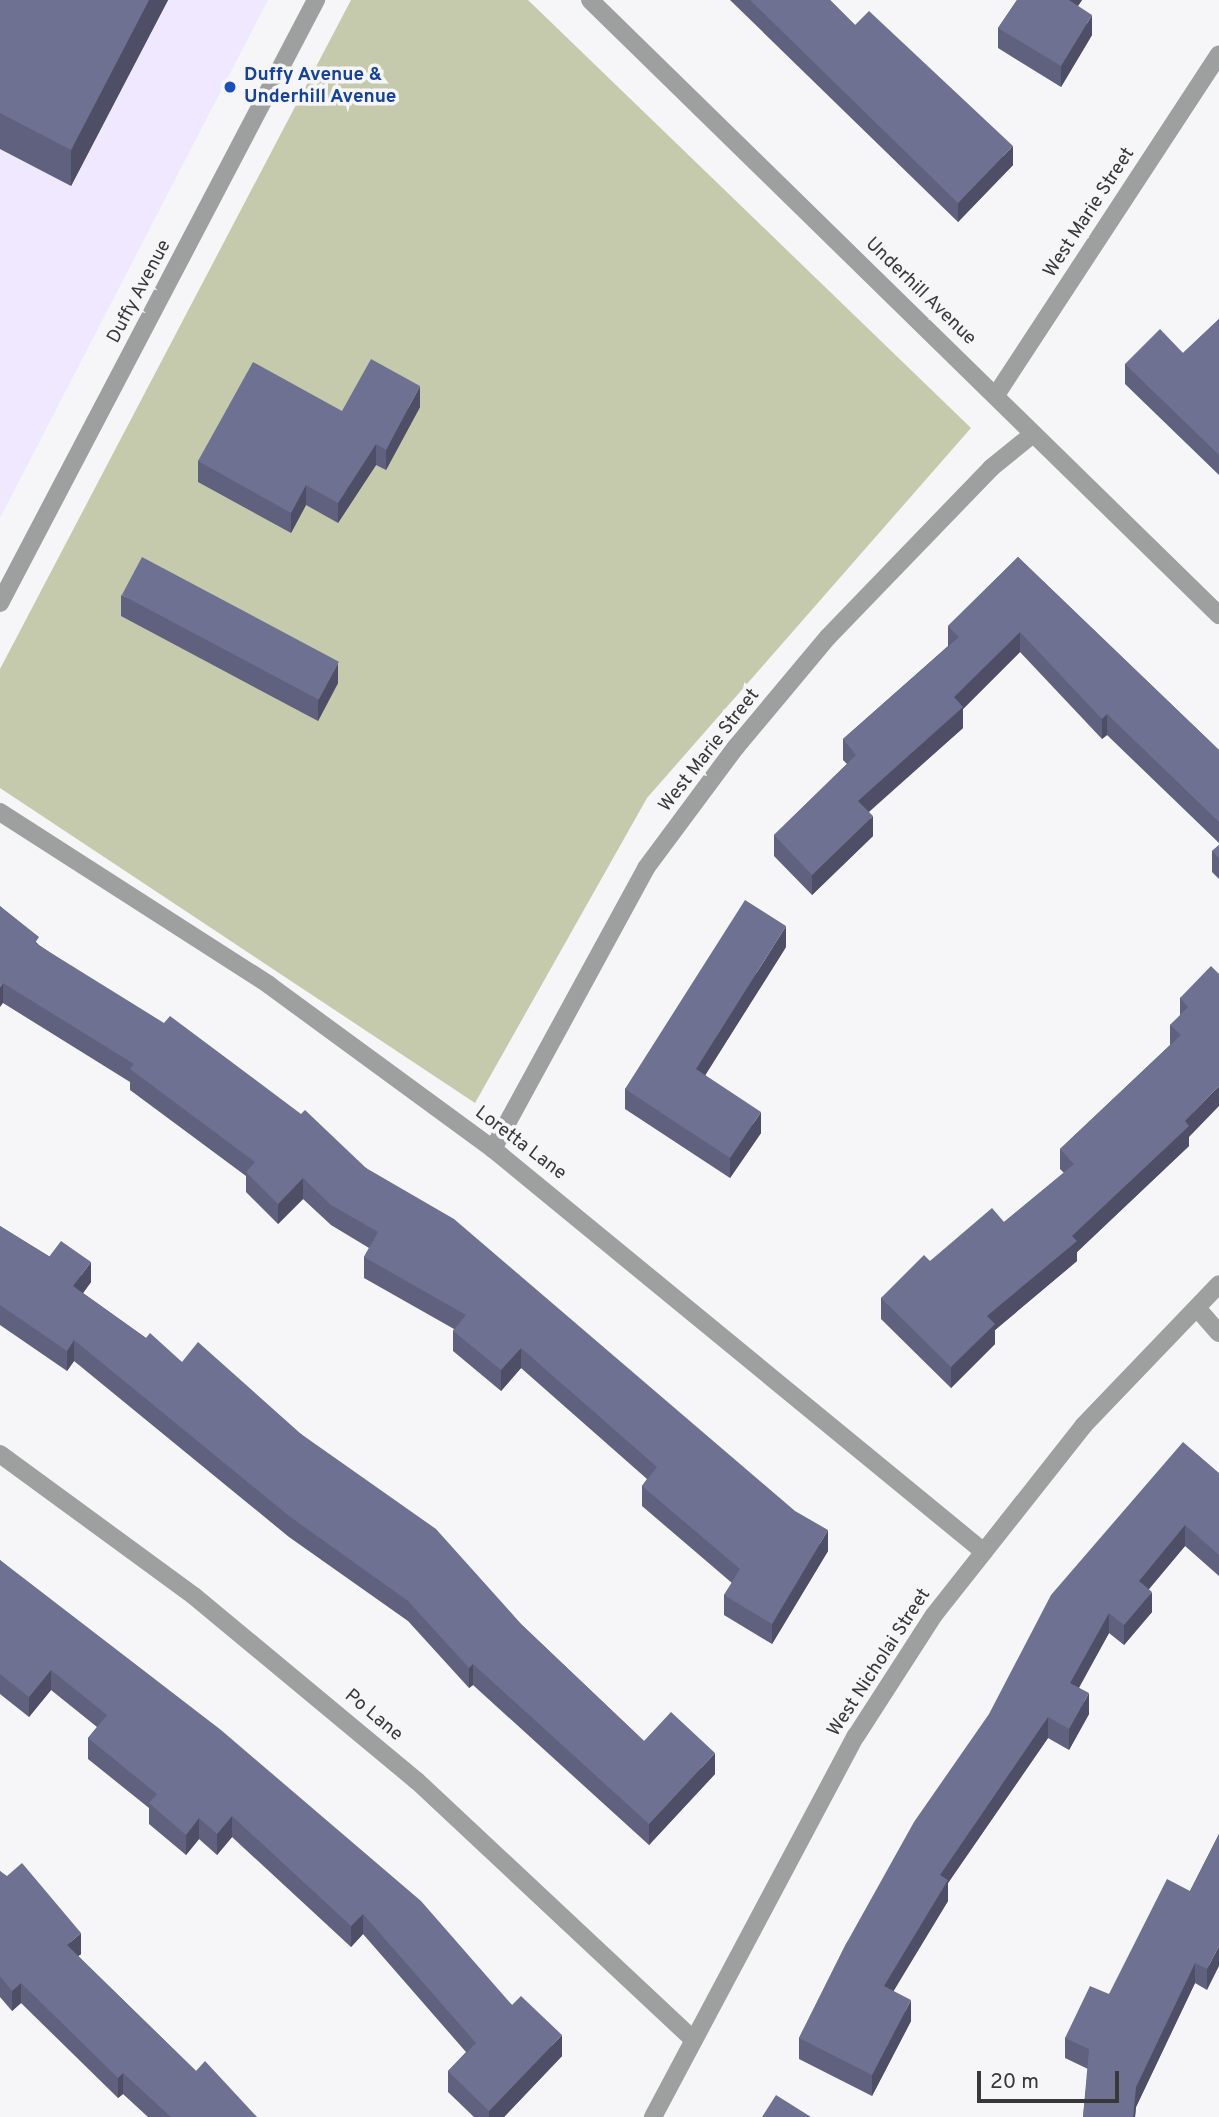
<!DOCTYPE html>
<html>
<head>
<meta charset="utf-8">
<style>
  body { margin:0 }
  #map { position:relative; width:1219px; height:2117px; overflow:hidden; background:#f6f6f8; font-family:Overpass,sans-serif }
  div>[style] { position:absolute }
  .industrial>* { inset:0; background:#efe8fe }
  .green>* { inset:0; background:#c5caad }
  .minor>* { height:18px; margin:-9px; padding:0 9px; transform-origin:9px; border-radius:9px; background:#9e9f9f }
  .wall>* { inset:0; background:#5f617e }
  .shaded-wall>* { inset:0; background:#4e4f66 }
  .building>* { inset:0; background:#6f7192; transform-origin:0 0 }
  .dots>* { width:19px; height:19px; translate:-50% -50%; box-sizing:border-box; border:4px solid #f6f6f8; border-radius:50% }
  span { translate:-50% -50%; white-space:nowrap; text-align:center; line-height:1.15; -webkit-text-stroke:7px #f6f6f8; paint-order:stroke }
  .transit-label { font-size:19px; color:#164399; font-weight:700 }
  .left { translate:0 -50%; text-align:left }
  .street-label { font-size:19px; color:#383839 }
  .scale { position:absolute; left:977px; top:2071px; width:142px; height:32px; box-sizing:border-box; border:4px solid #383839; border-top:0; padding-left:9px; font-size:21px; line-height:24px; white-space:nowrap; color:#383839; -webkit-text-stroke:5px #f6f6f8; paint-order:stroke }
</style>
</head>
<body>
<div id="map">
  <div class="industrial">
    <div style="clip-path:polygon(0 0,268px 0,0 518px)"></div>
  </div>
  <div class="green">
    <div style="clip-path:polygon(351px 0,528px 0,971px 428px,647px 798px,475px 1103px,0 788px,0 669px)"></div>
  </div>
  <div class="minor">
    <div style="left:590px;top:0;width:880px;rotate:44.36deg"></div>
    <div style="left:996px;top:395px;width:407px;rotate:-56.8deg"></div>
    <div style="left:0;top:603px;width:681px;rotate:-62.34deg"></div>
    <div style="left:0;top:812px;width:320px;rotate:32.7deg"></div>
    <div style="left:269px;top:985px;width:278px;rotate:36.2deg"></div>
    <div style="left:493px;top:1149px;width:635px;rotate:39.38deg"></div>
    <div style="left:493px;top:1149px;width:320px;rotate:-61.4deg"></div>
    <div style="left:646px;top:868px;width:151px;rotate:-53.4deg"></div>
    <div style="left:736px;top:747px;width:143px;rotate:-50.1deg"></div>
    <div style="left:828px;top:637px;width:235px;rotate:-46deg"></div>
    <div style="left:991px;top:468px;width:54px;rotate:-39deg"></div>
    <div style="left:1197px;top:1308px;width:33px;rotate:49deg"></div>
    <div style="left:0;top:1454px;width:240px;rotate:36.2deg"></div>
    <div style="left:194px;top:1596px;width:290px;rotate:39.7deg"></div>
    <div style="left:417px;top:1781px;width:379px;rotate:43.1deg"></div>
    <div style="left:653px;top:2117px;width:432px;rotate:-62deg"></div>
    <div style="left:856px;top:1736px;width:144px;rotate:-57.2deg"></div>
    <div style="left:934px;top:1615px;width:242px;rotate:-51.7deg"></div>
    <div style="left:1084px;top:1425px;width:195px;rotate:-46.2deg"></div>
  </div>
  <div class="wall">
    <div style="clip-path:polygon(0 0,168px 0,71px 186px,0 149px)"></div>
    <div style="clip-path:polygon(730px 0,830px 0,855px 25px,1013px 165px,958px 222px)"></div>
    <div style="clip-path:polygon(1017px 0,1082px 0,1078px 6px,1092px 35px,1061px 87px,998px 48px,998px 28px)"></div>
    <div style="clip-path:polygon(1219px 319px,1219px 475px,1125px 384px,1125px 364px,1183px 353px)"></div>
    <div style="clip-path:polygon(420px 407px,386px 470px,376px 465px,338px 523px,306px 505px,291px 533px,198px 482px,198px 461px,342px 411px)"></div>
    <div style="clip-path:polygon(1018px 557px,1219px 750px,1219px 843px,1107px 735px,1102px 739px,1020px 652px,963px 709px,963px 728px,869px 812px,873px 836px,812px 895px,774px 856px,774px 835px,847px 764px,843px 760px,843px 739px,948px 646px,948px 626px)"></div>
    <div style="clip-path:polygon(121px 595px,338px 683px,318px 721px,121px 616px)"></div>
    <div style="clip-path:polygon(1219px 845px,1219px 879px,1212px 872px,1212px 851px)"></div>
    <div style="clip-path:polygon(0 906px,39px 945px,366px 1168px,828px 1551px,772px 1644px,724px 1615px,724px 1595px,732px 1583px,642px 1506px,642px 1486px,647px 1479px,521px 1368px,501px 1391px,453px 1351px,453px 1331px,454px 1329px,364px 1278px,364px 1257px,369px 1248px,331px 1225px,303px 1199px,278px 1224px,246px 1192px,246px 1176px,130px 1090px,130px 1082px,3px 1003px)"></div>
    <div style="clip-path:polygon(786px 947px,705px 1075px,761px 1133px,730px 1178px,625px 1109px,625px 1089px)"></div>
    <div style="clip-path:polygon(1219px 974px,1189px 1137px,1189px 1146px,1077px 1252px,1077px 1261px,995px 1330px,995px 1344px,951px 1388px,881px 1319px,881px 1298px,930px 1261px,1004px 1222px,1064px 1173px,1060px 1169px,1060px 1149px,1170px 1045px,1170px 1025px,1180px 1016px,1180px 998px)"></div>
    <div style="clip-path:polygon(0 1226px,91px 1282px,83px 1293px,146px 1338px,182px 1362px,301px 1434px,522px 1625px,644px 1741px,715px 1774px,649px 1845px,473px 1685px,469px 1688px,408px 1621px,289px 1537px,74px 1361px,67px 1371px,0 1325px)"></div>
    <div style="clip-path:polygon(1219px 1473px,1219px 1576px,1185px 1546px,1149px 1589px,1152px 1612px,1124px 1645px,1109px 1633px,1079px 1688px,1089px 1714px,1069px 1750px,1048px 1738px,948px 1883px,948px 1901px,893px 1991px,911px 2021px,872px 2096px,799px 2059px,799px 2038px,846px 1944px)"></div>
    <div style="clip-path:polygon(0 1560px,512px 2005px,562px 2056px,504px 2117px,474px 2117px,448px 2092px,448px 2071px,466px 2052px,363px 1934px,351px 1947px,232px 1837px,217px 1855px,199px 1839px,186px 1855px,149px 1824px,149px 1808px,88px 1759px,88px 1738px,97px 1727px,51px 1690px,29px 1717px,0 1694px)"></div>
    <div style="clip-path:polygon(1219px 1834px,1207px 1990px,1195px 1983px,1136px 2107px,1135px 2117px,1083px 2117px,1088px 2069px,1065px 2058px,1065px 2038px,1109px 1994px,1190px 1891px)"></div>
    <div style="clip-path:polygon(0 1871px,81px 1954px,78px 1956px,196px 2071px,257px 2117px,148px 2117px,123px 2094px,118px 2098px,21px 2003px,12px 2011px,0 1997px)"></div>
  </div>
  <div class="shaded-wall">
    <div style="clip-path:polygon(149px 0,168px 0,71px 186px,71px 150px)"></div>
    <div style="clip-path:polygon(1068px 0,1082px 0,1068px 20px)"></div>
    <div style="clip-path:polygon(1092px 15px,1092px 35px,1061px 87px,1061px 66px)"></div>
    <div style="clip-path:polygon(1013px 146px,1013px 165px,958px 222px,958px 203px)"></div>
    <div style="clip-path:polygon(420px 386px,420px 407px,386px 470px,386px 450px)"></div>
    <div style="clip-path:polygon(376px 444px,376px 465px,338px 523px,338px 503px)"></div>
    <div style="clip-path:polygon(306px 485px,306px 505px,291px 533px,291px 513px)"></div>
    <div style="clip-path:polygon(1020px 632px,1020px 652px,963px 709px,963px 728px,858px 821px,858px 801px,954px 697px)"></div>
    <div style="clip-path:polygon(338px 663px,338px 683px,318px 721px,318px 700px)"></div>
    <div style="clip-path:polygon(1107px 714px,1107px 735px,1102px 739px,1102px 719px)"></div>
    <div style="clip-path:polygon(873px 816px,873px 836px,812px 895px,812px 875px)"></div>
    <div style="clip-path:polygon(786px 926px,786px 947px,696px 1090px,696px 1069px)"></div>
    <div style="clip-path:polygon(3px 983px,3px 1003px,0 1007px,0 987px)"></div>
    <div style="clip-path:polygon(1219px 1086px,1219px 1106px,1189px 1137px,1189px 1146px,1077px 1252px,1077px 1261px,995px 1330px,995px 1344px,951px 1388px,951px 1367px,987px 1316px,1072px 1236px)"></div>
    <div style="clip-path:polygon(761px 1112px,761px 1133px,730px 1178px,730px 1158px)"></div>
    <div style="clip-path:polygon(303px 1178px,303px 1199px,278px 1224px,278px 1204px)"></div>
    <div style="clip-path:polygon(91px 1262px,91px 1282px,73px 1307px,73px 1286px)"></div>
    <div style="clip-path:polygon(74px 1340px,74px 1361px,67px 1371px,67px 1351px)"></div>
    <div style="clip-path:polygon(521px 1348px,521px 1368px,501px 1391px,501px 1370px)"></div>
    <div style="clip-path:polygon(1185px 1525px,1185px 1546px,1139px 1601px,1139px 1581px)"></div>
    <div style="clip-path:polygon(828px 1530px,828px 1551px,772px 1644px,772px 1624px)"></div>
    <div style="clip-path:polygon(1152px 1592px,1152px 1612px,1124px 1645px,1124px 1625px)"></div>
    <div style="clip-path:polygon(1109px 1613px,1109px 1633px,1070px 1703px,1070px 1683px)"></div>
    <div style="clip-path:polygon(473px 1664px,473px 1685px,469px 1688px,469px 1668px)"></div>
    <div style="clip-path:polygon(51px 1670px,51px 1690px,29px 1717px,29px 1697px)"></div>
    <div style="clip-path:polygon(1089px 1693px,1089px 1714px,1069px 1750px,1069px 1729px)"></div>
    <div style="clip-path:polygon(1048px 1717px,1048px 1738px,948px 1883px,948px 1901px,884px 2007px,884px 1986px,940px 1875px)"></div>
    <div style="clip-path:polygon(715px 1753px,715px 1774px,649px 1845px,649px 1824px)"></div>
    <div style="clip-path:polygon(232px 1816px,232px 1837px,217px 1855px,217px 1834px)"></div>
    <div style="clip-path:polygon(199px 1818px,199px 1839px,186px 1855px,186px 1835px)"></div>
    <div style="clip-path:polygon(363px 1914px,363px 1934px,351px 1947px,351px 1926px)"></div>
    <div style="clip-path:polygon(81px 1933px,81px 1954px,67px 1965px,67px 1945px)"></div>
    <div style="clip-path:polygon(1219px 1946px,1219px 1966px,1207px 1990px,1207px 1969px)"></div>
    <div style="clip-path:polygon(1195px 1963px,1195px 1983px,1136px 2107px,1135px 2117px,1133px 2117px,1136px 2087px)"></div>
    <div style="clip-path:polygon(21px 1983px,21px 2003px,12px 2011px,12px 1991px)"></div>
    <div style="clip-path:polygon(911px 2000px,911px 2021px,872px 2096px,872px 2075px)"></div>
    <div style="clip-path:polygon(562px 2035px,562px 2056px,504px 2117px,489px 2117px,489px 2111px)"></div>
    <div style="clip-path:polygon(123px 2073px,123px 2094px,118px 2098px,118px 2078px)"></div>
  </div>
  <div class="building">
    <div style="clip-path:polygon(0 0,149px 0,71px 150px,0 113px)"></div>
    <div style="clip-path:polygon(750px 0,830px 0,855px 25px,869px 11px,1013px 146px,958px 203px)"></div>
    <div style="clip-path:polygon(1017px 0,1069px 0,1092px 15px,1061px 66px,998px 28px)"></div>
    <div style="clip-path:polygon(1219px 319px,1219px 455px,1125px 364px,1160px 329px,1183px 353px)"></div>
    <div style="clip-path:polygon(371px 359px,420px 386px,386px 450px,376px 444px,338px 503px,306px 485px,291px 513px,198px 461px,253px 362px,342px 411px)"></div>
    <div style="left:142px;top:557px;width:223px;height:43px;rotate:28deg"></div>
    <div style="clip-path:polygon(1018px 557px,1219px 750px,1219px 822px,1107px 714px,1102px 719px,1020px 632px,954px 697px,963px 707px,858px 801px,873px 816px,812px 875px,774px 835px,856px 755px,843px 739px,959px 637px,948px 626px)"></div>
    <div style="clip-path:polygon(1219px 845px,1219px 858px,1212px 851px)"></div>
    <div style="clip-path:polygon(745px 900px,786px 926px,696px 1069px,761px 1112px,730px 1158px,625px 1089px)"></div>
    <div style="clip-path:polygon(0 906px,39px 937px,35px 943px,164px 1023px,170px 1016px,301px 1114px,305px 1110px,366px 1168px,454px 1219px,795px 1511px,828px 1530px,772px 1624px,724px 1595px,740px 1569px,642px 1486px,657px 1467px,521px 1348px,501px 1370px,453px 1331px,466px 1315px,364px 1257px,378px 1232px,331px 1205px,303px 1178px,278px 1204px,246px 1172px,255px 1162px,130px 1069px,134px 1064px,3px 983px,0 987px)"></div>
    <div style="clip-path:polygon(1211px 966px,1219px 974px,1219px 1086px,1185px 1121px,1189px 1126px,1072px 1236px,1077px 1241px,987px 1316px,995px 1324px,951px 1367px,881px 1298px,924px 1255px,930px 1261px,992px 1208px,1004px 1222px,1074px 1164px,1060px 1149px,1181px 1035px,1170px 1025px,1188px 1007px,1180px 998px)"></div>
    <div style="clip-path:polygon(0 1226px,49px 1257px,61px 1241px,91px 1262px,73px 1286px,146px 1338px,150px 1333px,182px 1362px,198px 1342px,301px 1434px,436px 1529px,522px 1625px,644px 1741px,671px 1712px,715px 1753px,649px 1824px,473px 1664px,469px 1668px,408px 1601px,289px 1516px,74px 1340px,67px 1351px,0 1305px)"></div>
    <div style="clip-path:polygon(1183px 1442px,1219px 1473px,1219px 1555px,1185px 1525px,1139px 1581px,1152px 1592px,1124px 1625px,1109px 1613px,1070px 1683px,1089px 1693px,1069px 1729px,1048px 1717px,940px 1875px,948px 1880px,884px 1986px,911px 2000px,872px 2075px,799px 2038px,846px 1944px,914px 1822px,989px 1714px,1051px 1595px)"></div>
    <div style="clip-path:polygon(0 1560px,221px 1730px,421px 1901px,512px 2005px,521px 1996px,562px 2035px,489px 2111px,448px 2071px,476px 2043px,363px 1914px,351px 1926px,232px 1816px,217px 1834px,199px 1818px,186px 1835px,149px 1803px,157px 1794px,88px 1738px,107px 1715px,51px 1670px,29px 1697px,0 1674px)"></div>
    <div style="clip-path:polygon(1219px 1834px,1219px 1946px,1207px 1969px,1195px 1963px,1136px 2087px,1133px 2117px,1083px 2117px,1089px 2049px,1065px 2038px,1090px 1986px,1109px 1994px,1167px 1879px,1190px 1891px)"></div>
    <div style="clip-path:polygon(22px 1863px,81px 1933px,67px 1945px,196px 2071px,205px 2061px,257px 2117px,171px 2117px,123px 2073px,118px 2078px,21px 1983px,12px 1991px,0 1976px,0 1871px,7px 1876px)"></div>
    <div style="clip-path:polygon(776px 2095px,811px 2117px,762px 2117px)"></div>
  </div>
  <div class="dots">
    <div style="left:230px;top:87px;background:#1a4fb4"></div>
  </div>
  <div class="transit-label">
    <span class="left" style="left:244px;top:87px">Duffy Avenue &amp;<br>Underhill Avenue</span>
  </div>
  <div class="street-label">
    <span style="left:1090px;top:213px;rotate:-57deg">West Marie Street</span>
    <span style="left:140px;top:292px;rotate:-62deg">Duffy Avenue</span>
    <span style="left:920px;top:292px;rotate:44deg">Underhill Avenue</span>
    <span style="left:710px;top:751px;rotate:-52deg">West Marie Street</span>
    <span style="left:520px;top:1144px;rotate:37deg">Loretta Lane</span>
    <span style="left:880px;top:1663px;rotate:-57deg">West Nicholai Street</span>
    <span style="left:373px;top:1716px;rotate:40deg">Po Lane</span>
  </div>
  <div class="scale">20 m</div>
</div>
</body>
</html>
